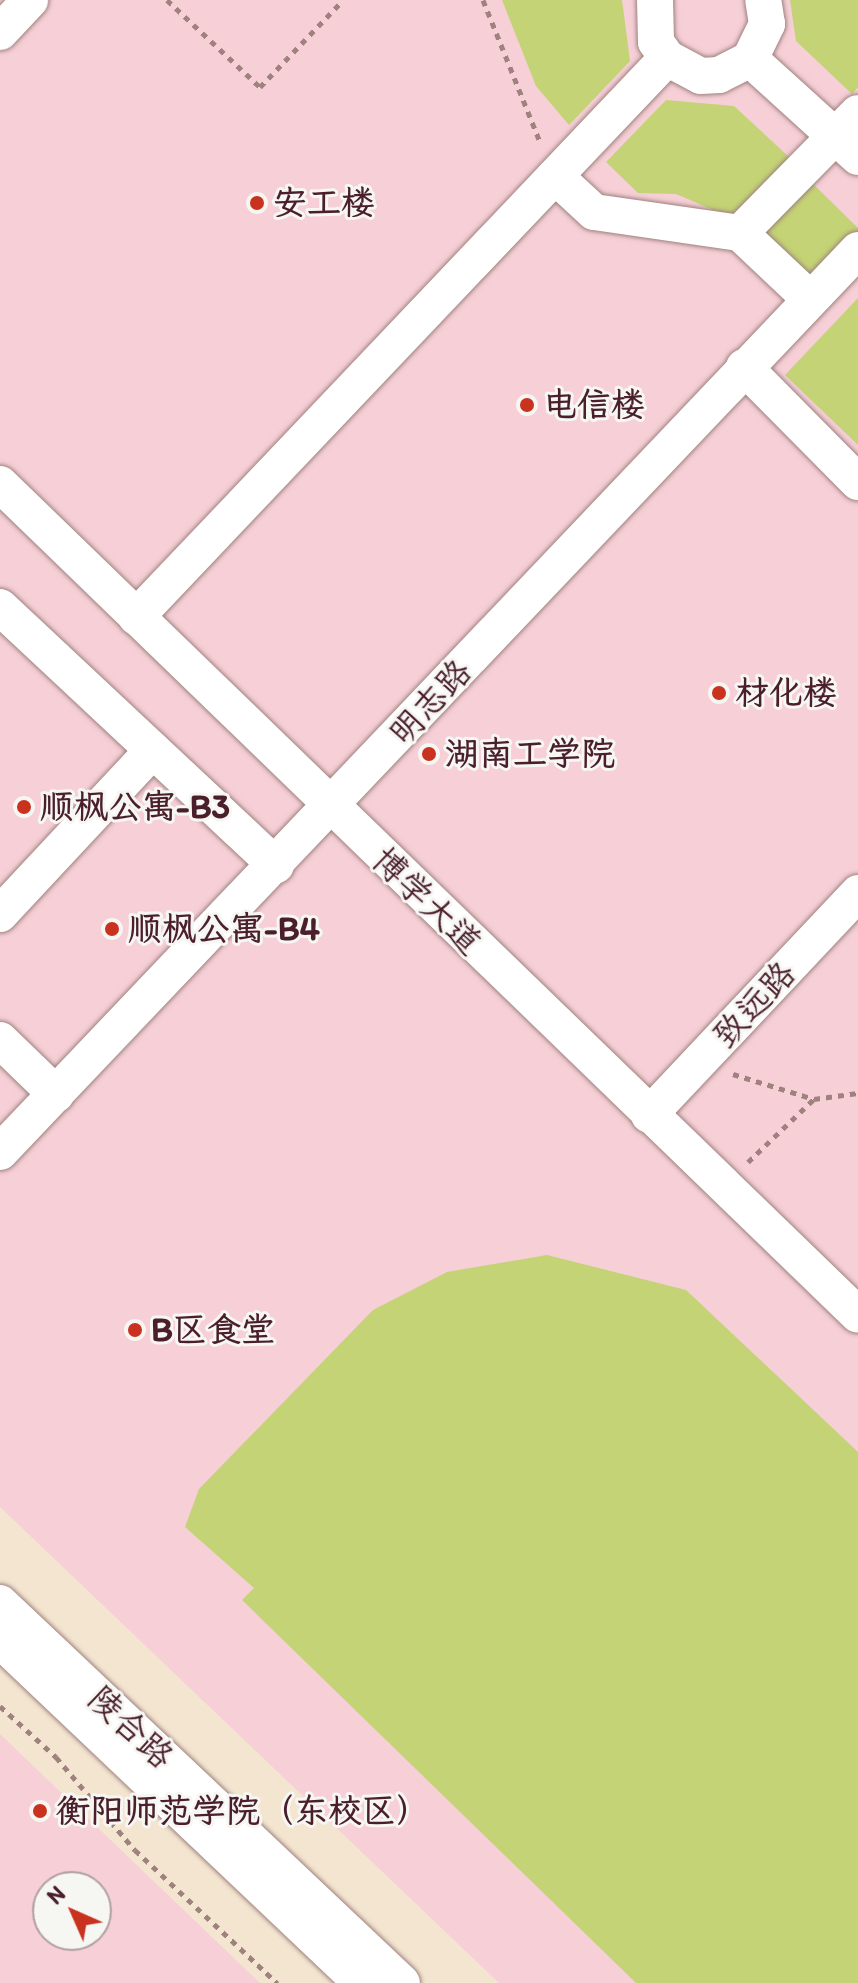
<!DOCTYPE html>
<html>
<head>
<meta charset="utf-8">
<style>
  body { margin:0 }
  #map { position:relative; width:858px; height:1983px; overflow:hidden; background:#f4e5d1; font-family:Itim,"LXGW WenKai TC",sans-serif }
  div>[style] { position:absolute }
  .built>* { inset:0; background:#f6cfd7 }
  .green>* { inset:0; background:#c3d375 }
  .path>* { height:5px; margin-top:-2.5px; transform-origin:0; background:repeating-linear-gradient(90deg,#9f827e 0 6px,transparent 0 12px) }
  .roads { filter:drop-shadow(0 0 2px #9f827e) drop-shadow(0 0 2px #9f827e) }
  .minor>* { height:36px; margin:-18px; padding:0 18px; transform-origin:18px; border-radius:18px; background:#fff }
  .dots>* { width:22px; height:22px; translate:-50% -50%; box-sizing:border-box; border:4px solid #f6f6f2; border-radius:50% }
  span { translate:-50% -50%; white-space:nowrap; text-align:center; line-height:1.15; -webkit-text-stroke:6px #f6f6f2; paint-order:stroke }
  .poi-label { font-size:34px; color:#4a1f2b; font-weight:700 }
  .left { translate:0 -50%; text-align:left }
  .street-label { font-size:34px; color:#4a1f2b }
  .north { position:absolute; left:32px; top:1871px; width:80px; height:80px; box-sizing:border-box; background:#f6f6f2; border:2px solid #b1a0a2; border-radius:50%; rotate:315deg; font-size:22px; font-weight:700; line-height:32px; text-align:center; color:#4a1f2b }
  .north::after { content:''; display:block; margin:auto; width:28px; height:36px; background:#c8321e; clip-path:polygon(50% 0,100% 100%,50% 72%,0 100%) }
</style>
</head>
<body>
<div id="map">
  <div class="built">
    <div style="clip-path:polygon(0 0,858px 0,858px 1983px,499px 1983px,0 1507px)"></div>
    <div style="clip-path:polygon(evenodd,0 1734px,260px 1983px,0 1983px,0 1734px,96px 1887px,96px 1935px,48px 1935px,48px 1887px,96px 1887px)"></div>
  </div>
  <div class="green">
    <div style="clip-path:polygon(502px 0,622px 0,630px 61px,569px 125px,536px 86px)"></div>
    <div style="clip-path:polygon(790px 0,858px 0,858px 87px,852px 94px,796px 41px)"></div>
    <div style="clip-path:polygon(666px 100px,734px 106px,790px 158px,734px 219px,676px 194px,638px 193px,606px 162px)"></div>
    <div style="clip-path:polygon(807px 178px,858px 228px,858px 239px,811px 286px,755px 231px)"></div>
    <div style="clip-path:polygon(858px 298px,858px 445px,785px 375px)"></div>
    <div style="clip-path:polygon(547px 1255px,686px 1290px,858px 1452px,858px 1983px,636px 1983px,242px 1600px,254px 1588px,185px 1527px,199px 1489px,373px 1310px,447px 1272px)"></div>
  </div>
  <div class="path">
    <div style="left:167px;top:0;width:127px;rotate:43.1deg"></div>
    <div style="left:260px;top:87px;width:120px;rotate:-46.3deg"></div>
    <div style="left:483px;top:0;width:155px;rotate:68.1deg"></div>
    <div style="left:733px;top:1074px;width:85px;rotate:17.2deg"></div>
    <div style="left:814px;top:1099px;width:44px;rotate:-7.8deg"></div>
    <div style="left:748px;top:1162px;width:91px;rotate:-43.7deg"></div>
    <div style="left:0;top:1706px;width:76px;rotate:42.3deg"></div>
    <div style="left:56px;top:1757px;width:122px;rotate:49.7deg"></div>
    <div style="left:135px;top:1850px;width:195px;rotate:43.1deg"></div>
  </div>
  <div class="roads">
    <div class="minor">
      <div style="left:655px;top:0;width:42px;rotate:88.6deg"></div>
      <div style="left:656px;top:42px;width:19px;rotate:55deg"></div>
      <div style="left:667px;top:58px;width:38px;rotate:28deg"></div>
      <div style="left:701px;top:76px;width:18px;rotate:-3deg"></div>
      <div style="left:719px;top:75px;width:35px;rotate:-27deg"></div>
      <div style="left:750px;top:59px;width:39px;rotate:-64deg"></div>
      <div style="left:767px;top:24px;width:24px;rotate:-99deg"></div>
      <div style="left:0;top:32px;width:44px;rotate:-46.8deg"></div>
      <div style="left:750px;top:59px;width:146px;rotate:42.2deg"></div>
      <div style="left:555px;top:176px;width:53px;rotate:42.7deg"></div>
      <div style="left:594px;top:212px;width:148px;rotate:8.2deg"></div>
      <div style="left:740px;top:233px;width:96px;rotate:43.3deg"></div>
      <div style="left:740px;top:233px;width:168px;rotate:-45.5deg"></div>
      <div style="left:744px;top:367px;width:162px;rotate:45.3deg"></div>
      <div style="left:0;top:484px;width:1194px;rotate:44.08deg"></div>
      <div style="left:0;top:607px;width:378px;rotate:43.1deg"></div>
      <div style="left:136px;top:617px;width:771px;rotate:-46.47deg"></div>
      <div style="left:0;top:914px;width:224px;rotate:-47deg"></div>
      <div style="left:0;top:1040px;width:78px;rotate:44deg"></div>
      <div style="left:649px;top:1115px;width:305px;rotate:-46.7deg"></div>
      <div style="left:0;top:1152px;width:1245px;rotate:-46.43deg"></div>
      <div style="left:0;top:1603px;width:553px;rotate:43.39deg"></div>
      <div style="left:0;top:1640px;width:499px;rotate:43.5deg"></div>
    </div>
  </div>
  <div class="dots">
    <div style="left:257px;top:203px;background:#c8321e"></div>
    <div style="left:527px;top:405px;background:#c8321e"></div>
    <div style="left:719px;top:693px;background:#c8321e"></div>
    <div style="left:429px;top:754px;background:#c8321e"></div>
    <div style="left:24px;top:807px;background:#c8321e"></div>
    <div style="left:112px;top:929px;background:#c8321e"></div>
    <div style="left:135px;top:1330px;background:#c8321e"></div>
    <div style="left:40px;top:1811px;background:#c8321e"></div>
  </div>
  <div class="poi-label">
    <span class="left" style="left:273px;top:203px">安工楼</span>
    <span class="left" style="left:543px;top:405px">电信楼</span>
    <span class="left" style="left:735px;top:693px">材化楼</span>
    <span class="left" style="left:445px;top:754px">湖南工学院</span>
    <span class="left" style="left:40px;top:807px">顺枫公寓-B3</span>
    <span class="left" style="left:128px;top:929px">顺枫公寓-B4</span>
    <span class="left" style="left:151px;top:1330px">B区食堂</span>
    <span class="left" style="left:56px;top:1811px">衡阳师范学院（东校区）</span>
  </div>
  <div class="street-label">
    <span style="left:430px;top:702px;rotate:-47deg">明志路</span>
    <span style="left:427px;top:901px;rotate:44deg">博学大道</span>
    <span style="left:754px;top:1004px;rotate:-47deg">致远路</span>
    <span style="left:131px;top:1727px;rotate:43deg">陵合路</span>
  </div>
  <div class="north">N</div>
</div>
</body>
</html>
